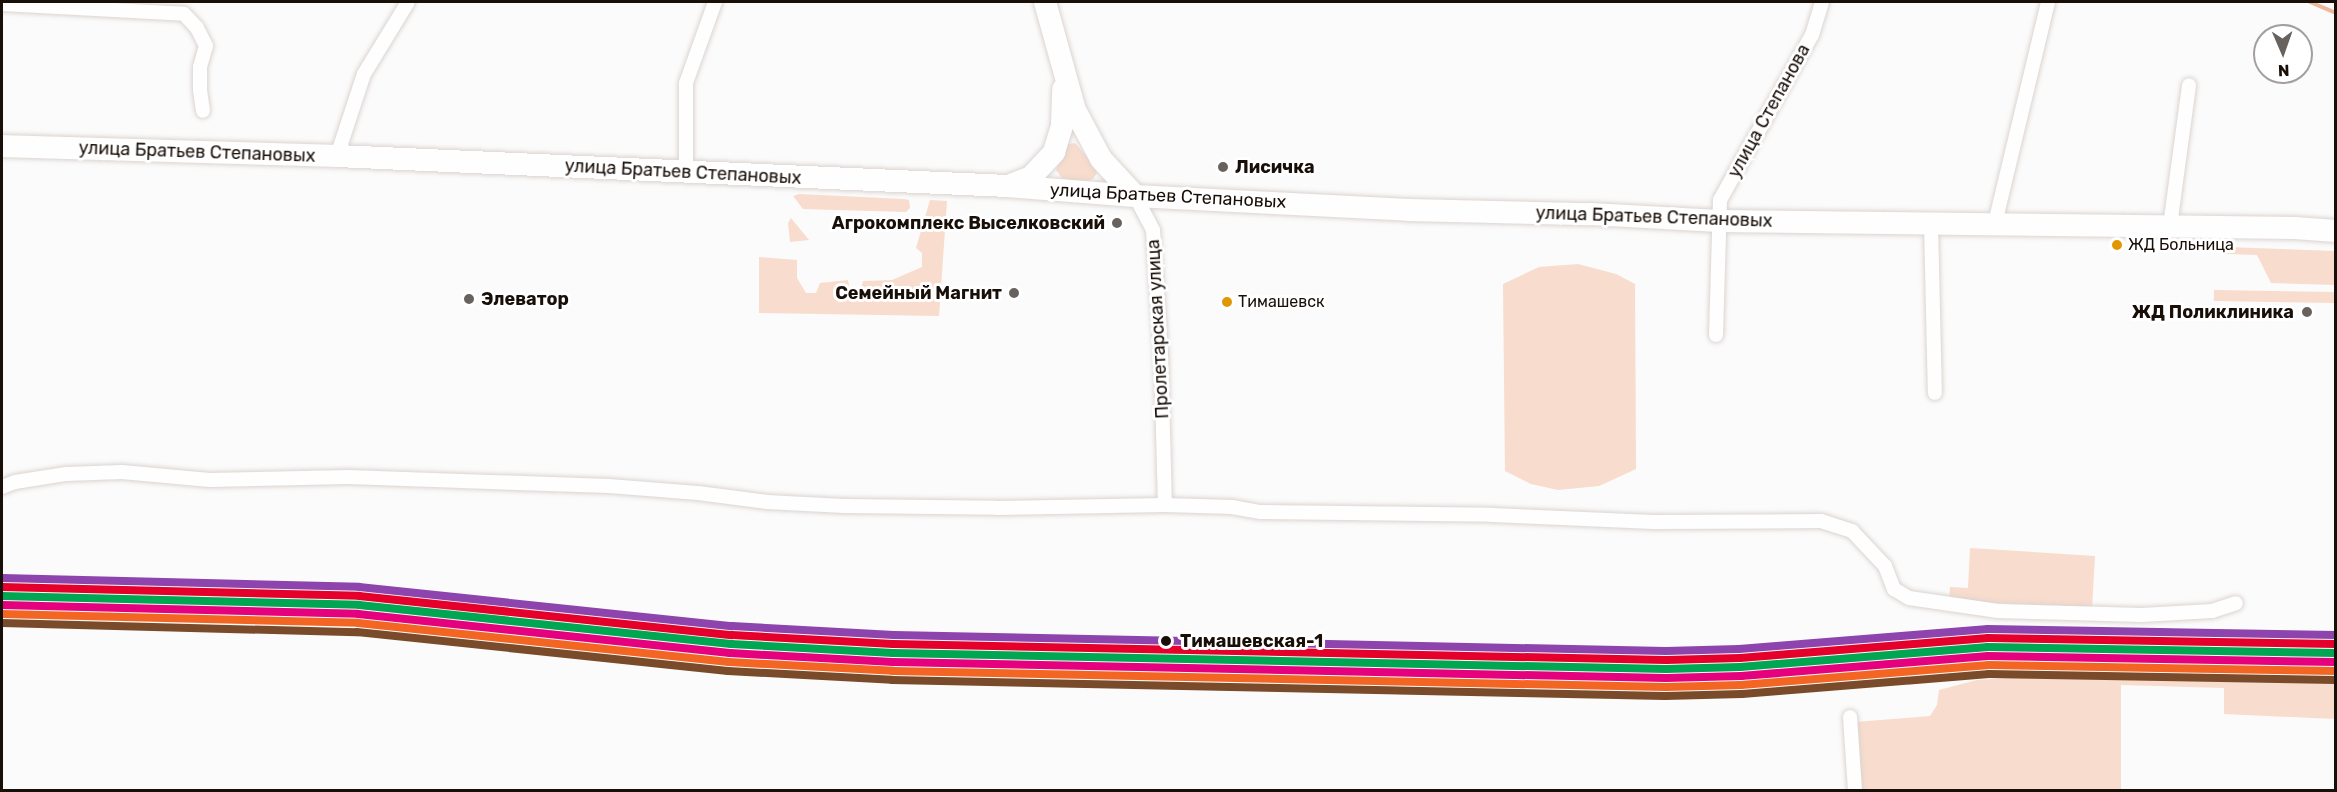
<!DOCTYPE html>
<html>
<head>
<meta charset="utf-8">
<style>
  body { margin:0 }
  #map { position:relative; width:2337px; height:792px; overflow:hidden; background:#fbfbfb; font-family:Rubik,sans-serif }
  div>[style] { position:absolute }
  .green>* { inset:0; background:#f8dccd; transform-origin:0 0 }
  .stream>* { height:4px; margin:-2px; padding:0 2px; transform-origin:2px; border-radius:2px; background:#ecb99c }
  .roads { filter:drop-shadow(0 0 2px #dbd4d0) drop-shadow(0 0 2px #dbd4d0) }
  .minor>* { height:14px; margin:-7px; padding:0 7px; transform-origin:7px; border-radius:7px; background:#fefefe }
  .primary>* { height:22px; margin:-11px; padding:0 11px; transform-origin:11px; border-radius:11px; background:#fefefe }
  .rail-1>* { height:8px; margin:-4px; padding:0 4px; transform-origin:4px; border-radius:4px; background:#00a651 }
  .rail-2>* { height:8px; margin:-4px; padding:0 4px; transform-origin:4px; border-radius:4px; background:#e5007d }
  .rail-3>* { height:8px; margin:-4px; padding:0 4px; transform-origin:4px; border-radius:4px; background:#e4002b }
  .rail-4>* { height:8px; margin:-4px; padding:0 4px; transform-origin:4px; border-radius:4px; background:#f26522 }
  .rail-5>* { height:8px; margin:-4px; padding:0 4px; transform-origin:4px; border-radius:4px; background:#8e44ad }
  .rail-6>* { height:8px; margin:-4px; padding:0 4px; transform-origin:4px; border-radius:4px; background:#7a4b2a }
  .dots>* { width:16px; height:16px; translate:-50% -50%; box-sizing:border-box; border:3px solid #fff; border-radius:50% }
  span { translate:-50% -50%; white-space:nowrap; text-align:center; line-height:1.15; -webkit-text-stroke:6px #fff; paint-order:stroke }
  .bus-label { font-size:16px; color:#190f09 }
  .left { translate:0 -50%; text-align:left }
  .street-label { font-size:18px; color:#190f09 }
  .poi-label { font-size:18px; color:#190f09; font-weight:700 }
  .right { translate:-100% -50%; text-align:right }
  .stop-label { font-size:18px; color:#190f09; font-weight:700 }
  .frame { position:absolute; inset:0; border:3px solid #190f09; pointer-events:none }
  .north { position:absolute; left:2253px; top:24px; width:60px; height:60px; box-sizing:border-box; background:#fff; border:2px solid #a39f9d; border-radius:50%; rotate:178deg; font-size:16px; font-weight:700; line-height:24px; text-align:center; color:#190f09 }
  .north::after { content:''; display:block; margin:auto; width:21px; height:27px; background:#68625e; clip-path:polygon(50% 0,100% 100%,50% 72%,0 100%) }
</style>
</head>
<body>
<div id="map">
  <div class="green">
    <div style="clip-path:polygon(1075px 143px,1094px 165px,1097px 173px,1093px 179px,1083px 182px,1062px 178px,1056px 170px,1068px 144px)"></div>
    <div style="clip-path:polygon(799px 194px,904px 199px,909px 200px,910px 208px,906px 212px,803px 209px,793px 196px)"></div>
    <div style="clip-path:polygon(930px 200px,947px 201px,939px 316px,759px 313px,759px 257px,797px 260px,797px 278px,806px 293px,816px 293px,820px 283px,848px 280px,852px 300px,859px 297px,863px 281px,892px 280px,922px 267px,922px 253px,916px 248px)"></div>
    <div style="clip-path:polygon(791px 218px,809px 240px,790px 242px,788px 223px)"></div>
    <div style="clip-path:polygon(2226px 247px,2335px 251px,2335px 285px,2271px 283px,2257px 255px,2227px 254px)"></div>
    <div style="clip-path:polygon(1578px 264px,1616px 274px,1635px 284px,1636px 469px,1599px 486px,1558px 490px,1531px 484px,1505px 471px,1503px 284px,1539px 267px)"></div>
    <div style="left:2214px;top:290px;width:121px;height:11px;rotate:1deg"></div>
    <div style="clip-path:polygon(1970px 548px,2095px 556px,2092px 609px,1949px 600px,1950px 587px,1968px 588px)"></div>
    <div style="clip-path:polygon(2052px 675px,2335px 681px,2335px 719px,2224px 714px,2224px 688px,2121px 685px,2121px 790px,1860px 790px,1856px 722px,1930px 716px,1937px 705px,1939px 690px,1977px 680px)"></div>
  </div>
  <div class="stream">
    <div style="left:2310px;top:2px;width:28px;rotate:23deg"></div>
  </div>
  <div class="roads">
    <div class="minor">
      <div style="left:2px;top:4px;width:182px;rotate:3.1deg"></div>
      <div style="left:184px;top:14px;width:19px;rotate:47deg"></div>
      <div style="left:197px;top:28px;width:20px;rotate:63deg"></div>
      <div style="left:206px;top:46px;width:22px;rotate:106deg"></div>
      <div style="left:200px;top:67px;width:23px;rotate:90deg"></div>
      <div style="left:200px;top:90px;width:21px;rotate:82deg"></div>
      <div style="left:337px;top:156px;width:86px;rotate:-71.8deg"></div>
      <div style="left:364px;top:74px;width:84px;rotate:-58.6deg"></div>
      <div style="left:686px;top:172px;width:89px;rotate:-90deg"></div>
      <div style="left:686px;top:83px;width:86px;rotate:-70.3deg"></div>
      <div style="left:1135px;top:196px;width:38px;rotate:62deg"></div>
      <div style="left:1153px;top:230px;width:125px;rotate:86.3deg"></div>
      <div style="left:1161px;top:355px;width:150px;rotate:88.5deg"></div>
      <div style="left:1931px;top:223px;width:170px;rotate:88.7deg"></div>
      <div style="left:1995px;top:223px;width:227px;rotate:-76.5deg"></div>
      <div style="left:2170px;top:226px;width:142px;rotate:-82.3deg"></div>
      <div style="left:1716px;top:335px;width:135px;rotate:-88.3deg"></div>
      <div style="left:1720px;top:200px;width:189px;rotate:-60.9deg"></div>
      <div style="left:1812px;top:35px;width:34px;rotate:-73deg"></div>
      <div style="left:2px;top:487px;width:14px;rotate:-21deg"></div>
      <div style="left:15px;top:482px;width:52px;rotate:-8.9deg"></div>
      <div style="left:66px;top:474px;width:56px;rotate:-2deg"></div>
      <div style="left:122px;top:472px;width:88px;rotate:5.2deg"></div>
      <div style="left:210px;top:480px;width:138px;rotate:-1.2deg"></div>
      <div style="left:348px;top:477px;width:261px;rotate:2deg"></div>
      <div style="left:609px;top:486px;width:89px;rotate:4.5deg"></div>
      <div style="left:698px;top:493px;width:70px;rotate:7.4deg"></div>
      <div style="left:767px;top:502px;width:77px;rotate:3deg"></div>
      <div style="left:844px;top:506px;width:153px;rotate:0.7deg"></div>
      <div style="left:997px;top:508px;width:168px;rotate:-1deg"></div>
      <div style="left:1165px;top:505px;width:67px;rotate:1.7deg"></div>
      <div style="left:1232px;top:507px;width:29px;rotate:10deg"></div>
      <div style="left:1261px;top:512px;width:231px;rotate:0.7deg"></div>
      <div style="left:1492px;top:515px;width:161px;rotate:2.5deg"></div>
      <div style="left:1653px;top:522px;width:168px;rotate:-0.3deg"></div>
      <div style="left:1821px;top:521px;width:33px;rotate:18deg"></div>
      <div style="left:1852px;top:531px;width:48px;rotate:46.7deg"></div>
      <div style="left:1885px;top:566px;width:25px;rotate:69deg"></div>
      <div style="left:1894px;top:589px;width:17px;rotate:31deg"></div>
      <div style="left:1909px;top:598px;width:90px;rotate:8.3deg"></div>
      <div style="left:1998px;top:611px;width:144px;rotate:1.6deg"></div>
      <div style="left:2142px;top:615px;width:70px;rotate:-3.3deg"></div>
      <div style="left:2212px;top:611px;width:25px;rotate:-18deg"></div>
      <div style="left:1850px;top:717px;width:73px;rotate:86.1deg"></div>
    </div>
    <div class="primary">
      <div style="left:1045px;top:2px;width:112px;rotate:74.5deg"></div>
      <div style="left:1075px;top:110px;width:55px;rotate:62deg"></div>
      <div style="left:1101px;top:159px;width:50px;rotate:47.4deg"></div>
      <div style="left:2px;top:146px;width:335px;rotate:1.7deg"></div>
      <div style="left:337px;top:156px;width:671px;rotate:2.56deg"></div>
      <div style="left:1007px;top:186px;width:128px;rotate:4.5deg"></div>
      <div style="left:1135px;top:196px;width:274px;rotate:2.9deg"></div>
      <div style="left:1409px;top:210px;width:182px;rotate:1.3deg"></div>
      <div style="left:1591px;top:214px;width:128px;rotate:3.1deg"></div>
      <div style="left:1719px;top:221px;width:576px;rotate:0.7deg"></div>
      <div style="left:2295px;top:228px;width:41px;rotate:4.2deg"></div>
      <div style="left:1008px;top:186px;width:25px;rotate:-21deg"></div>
      <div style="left:1031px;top:177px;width:34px;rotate:-47deg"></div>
      <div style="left:1054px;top:152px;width:28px;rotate:-73deg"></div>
      <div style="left:1062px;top:125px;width:36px;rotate:-88deg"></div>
    </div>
  </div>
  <div class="rail-1">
    <div style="left:2px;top:596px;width:357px;rotate:1.4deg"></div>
    <div style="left:359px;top:605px;width:374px;rotate:6deg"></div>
    <div style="left:731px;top:644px;width:162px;rotate:3.2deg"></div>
    <div style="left:893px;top:653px;width:773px;rotate:1.19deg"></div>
    <div style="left:1666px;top:669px;width:74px;rotate:-1.5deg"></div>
    <div style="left:1740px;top:667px;width:249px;rotate:-4.6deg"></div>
    <div style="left:1988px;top:647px;width:348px;rotate:1deg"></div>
  </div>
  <div class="rail-2">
    <div style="left:2px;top:605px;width:356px;rotate:1.4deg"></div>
    <div style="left:358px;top:614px;width:374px;rotate:6deg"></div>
    <div style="left:730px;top:653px;width:163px;rotate:3.2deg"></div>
    <div style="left:893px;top:662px;width:773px;rotate:1.19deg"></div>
    <div style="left:1666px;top:678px;width:75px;rotate:-1.5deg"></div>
    <div style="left:1741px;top:676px;width:248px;rotate:-4.6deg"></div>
    <div style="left:1988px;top:656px;width:348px;rotate:1deg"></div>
  </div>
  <div class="rail-3">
    <div style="left:2px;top:587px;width:357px;rotate:1.4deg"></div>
    <div style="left:359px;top:596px;width:375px;rotate:6deg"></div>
    <div style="left:732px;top:635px;width:161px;rotate:3.2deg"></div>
    <div style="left:893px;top:644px;width:773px;rotate:1.19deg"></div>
    <div style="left:1666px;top:660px;width:74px;rotate:-1.5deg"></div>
    <div style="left:1740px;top:658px;width:249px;rotate:-4.6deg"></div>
    <div style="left:1988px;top:638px;width:348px;rotate:1deg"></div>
  </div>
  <div class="rail-4">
    <div style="left:2px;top:614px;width:356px;rotate:1.4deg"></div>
    <div style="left:358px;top:623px;width:373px;rotate:6deg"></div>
    <div style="left:729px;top:662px;width:164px;rotate:3.1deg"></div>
    <div style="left:893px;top:671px;width:773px;rotate:1.19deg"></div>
    <div style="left:1666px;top:687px;width:75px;rotate:-1.5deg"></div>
    <div style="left:1741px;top:685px;width:249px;rotate:-4.6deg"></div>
    <div style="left:1989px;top:665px;width:347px;rotate:1deg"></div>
  </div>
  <div class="rail-5">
    <div style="left:2px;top:578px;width:357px;rotate:1.4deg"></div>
    <div style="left:359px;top:587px;width:375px;rotate:6deg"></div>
    <div style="left:732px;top:626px;width:162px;rotate:3.2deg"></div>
    <div style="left:894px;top:635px;width:772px;rotate:1.19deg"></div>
    <div style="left:1666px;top:651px;width:73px;rotate:-1.6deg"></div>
    <div style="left:1739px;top:649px;width:250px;rotate:-4.6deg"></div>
    <div style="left:1988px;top:629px;width:348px;rotate:1deg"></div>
  </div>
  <div class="rail-6">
    <div style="left:2px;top:623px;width:355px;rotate:1.5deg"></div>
    <div style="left:357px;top:632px;width:373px;rotate:6deg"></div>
    <div style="left:728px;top:671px;width:164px;rotate:3.1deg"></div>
    <div style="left:892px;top:680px;width:773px;rotate:1.19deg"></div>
    <div style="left:1665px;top:696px;width:77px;rotate:-1.5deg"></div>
    <div style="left:1742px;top:694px;width:248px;rotate:-4.6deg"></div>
    <div style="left:1989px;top:674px;width:347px;rotate:1deg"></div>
  </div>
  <div class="dots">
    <div style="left:1223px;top:167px;background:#68625e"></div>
    <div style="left:1117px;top:223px;background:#68625e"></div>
    <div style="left:2117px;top:245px;background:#e19701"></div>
    <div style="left:1014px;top:293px;background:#68625e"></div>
    <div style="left:469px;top:299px;background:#68625e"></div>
    <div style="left:1227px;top:302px;background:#e19701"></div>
    <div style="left:2307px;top:312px;background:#68625e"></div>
    <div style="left:1166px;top:641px;background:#190f09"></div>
  </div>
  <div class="bus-label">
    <span class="left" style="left:2128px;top:245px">ЖД Больница</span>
    <span class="left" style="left:1238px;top:302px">Тимашевск</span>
  </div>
  <div class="street-label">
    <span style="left:1769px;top:111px;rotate:-61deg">улица Степанова</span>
    <span style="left:197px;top:152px;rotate:2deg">улица Братьев Степановых</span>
    <span style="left:683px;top:172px;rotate:3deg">улица Братьев Степановых</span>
    <span style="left:1168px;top:196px;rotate:3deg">улица Братьев Степановых</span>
    <span style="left:1654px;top:217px;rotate:2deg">улица Братьев Степановых</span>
    <span style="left:1158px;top:329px;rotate:-93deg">Пролетарская улица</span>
  </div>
  <div class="poi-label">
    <span class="left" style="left:1235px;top:167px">Лисичка</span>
    <span class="right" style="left:1105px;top:223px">Агрокомплекс Выселковский</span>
    <span class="right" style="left:1002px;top:293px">Семейный Магнит</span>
    <span class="left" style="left:481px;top:299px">Элеватор</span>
    <span class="right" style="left:2294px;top:312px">ЖД Поликлиника</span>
  </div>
  <div class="stop-label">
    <span class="left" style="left:1180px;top:641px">Тимашевская-1</span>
  </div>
  <div class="frame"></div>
  <div class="north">N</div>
</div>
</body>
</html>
